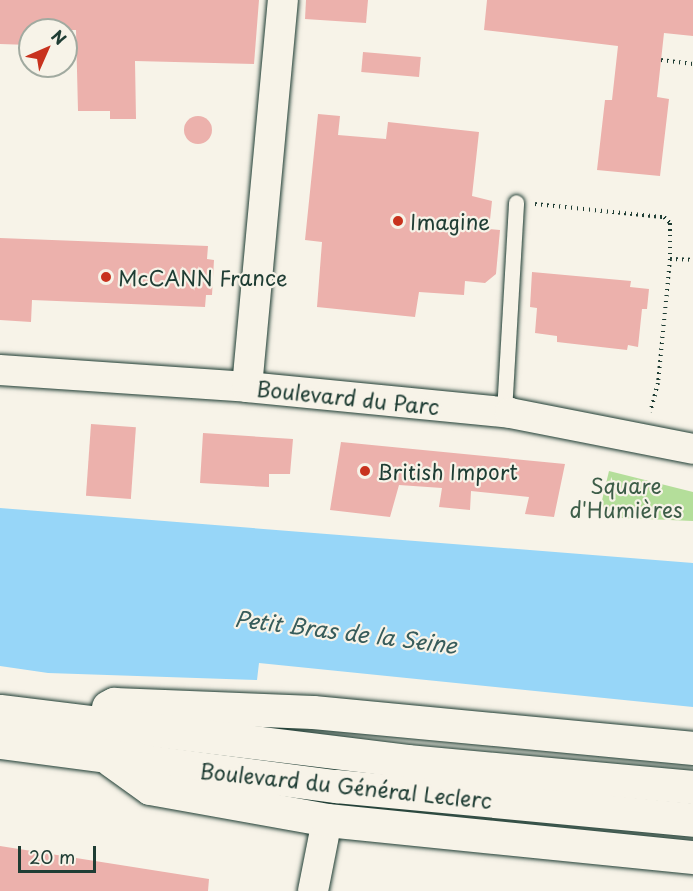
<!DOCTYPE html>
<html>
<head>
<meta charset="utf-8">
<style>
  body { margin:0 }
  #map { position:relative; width:693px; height:891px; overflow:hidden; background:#f7f3e8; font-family:"Playpen Sans",sans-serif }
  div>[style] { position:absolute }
  .green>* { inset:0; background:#b4de9a }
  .water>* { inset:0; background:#97d6f8 }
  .building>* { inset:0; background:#ecb1ac; transform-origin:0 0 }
  .round { border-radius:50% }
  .path>* { height:4px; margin-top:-2px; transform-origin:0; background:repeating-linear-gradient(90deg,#1f3d34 0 1.5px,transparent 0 6px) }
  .roads { filter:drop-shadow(0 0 2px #1f3d34) drop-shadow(0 0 2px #1f3d34) }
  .service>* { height:15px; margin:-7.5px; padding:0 7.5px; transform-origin:7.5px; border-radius:7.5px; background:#f7f3e8 }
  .minor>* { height:30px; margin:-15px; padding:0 15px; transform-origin:15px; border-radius:15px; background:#f7f3e8 }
  .primary>* { height:33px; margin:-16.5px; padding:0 16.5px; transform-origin:16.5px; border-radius:16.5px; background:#f7f3e8 }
  .dots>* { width:16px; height:16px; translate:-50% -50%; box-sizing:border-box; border:3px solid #f7f3e8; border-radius:50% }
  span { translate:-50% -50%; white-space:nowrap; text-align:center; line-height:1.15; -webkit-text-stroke:4.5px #f7f3e8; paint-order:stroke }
  .poi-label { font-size:21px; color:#1f3d34 }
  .left { translate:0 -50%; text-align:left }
  .street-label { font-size:21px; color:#1f3d34 }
  .park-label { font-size:21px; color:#3d5d48 }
  .water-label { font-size:22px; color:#375c5b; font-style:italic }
  .north { position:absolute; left:18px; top:18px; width:60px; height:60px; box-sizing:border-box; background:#f7f3e8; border:2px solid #a1aaa0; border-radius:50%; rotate:45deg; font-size:16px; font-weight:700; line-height:24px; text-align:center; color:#1f3d34 }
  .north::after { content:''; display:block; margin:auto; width:21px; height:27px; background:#c8321e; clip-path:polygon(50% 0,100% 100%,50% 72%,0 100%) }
  .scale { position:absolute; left:18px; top:846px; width:78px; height:27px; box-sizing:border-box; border:3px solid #1f3d34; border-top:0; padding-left:8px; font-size:18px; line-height:21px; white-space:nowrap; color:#1f3d34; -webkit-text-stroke:4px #f7f3e8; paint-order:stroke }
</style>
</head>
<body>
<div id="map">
  <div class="green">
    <div style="clip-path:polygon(609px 471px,693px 492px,693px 521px,598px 517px)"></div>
  </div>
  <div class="water">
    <div style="clip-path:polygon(0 508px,693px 563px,693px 707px,259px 663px,257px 680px,48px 673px,0 666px)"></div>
  </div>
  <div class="building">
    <div style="clip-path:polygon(0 0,259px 0,254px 64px,135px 61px,136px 119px,110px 119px,110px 111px,78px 111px,76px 30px,30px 30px,30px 45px,0 44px)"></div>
    <div style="clip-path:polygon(306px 0,368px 0,366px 23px,305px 19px)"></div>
    <div style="clip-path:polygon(487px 0,693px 0,693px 36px,664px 33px,657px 97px,669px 99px,660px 176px,597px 170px,605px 100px,612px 100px,618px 46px,484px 30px)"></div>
    <div style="left:363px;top:52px;width:58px;height:20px;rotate:5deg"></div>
    <div style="clip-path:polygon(318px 114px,340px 116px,338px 135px,386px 139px,388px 122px,479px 132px,472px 196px,492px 201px,489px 229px,500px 230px,496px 274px,485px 283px,465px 281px,464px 295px,419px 292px,415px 317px,317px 307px,322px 242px,305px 240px)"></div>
    <div class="round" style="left:184px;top:116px;width:28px;height:28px"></div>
    <div style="clip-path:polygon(0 238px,208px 246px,207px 259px,214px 260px,212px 295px,206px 295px,205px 307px,32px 300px,31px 322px,0 320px)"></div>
    <div style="clip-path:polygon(532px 272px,631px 281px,630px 287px,649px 289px,647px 309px,642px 309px,638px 347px,628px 345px,627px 350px,557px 342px,557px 336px,535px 333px,537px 308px,530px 307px)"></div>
    <div style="left:91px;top:424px;width:45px;height:72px;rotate:4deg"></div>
    <div style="clip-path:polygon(203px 433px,293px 439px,290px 474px,269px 474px,269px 487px,200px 483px)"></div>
    <div style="clip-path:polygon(341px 442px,565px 464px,554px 517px,525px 514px,529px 497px,471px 491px,470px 510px,439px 507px,442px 488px,399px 485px,390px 517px,330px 510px)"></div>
    <div style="clip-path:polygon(0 846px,209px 879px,208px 891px,0 891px)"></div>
  </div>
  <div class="path">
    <div style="left:661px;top:60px;width:32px;rotate:7deg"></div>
    <div style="left:535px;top:204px;width:130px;rotate:5.8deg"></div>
    <div style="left:664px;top:217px;width:8px;rotate:45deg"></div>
    <div style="left:670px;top:223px;width:36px;rotate:90deg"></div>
    <div style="left:670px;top:259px;width:125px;rotate:95.5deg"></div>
    <div style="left:658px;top:383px;width:30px;rotate:105deg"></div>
    <div style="left:670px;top:259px;width:23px;rotate:2deg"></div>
  </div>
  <div class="roads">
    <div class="service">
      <div style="left:504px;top:412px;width:210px;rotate:-86.7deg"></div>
    </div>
    <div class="minor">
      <div style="left:0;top:370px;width:248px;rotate:3.9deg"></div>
      <div style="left:247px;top:387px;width:264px;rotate:5.6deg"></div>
      <div style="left:510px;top:413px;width:187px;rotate:11.1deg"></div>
      <div style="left:247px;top:387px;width:389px;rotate:-84.7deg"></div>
      <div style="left:313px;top:891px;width:72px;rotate:-78.8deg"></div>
    </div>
    <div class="primary">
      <div style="left:108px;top:707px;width:7px;rotate:-27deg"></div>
      <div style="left:114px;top:704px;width:199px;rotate:2.3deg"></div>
      <div style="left:313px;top:712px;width:382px;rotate:5.4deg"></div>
      <div style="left:0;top:711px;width:410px;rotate:7deg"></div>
      <div style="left:407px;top:761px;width:287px;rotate:5.2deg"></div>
      <div style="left:0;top:742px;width:339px;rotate:7.5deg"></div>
      <div style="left:336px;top:786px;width:359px;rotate:5.4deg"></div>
      <div style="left:111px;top:760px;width:48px;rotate:35.7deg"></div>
      <div style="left:150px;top:788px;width:180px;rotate:10.2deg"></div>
      <div style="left:327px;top:820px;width:368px;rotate:5.8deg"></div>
    </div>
  </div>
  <div class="dots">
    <div style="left:398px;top:221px;background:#c8321e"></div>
    <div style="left:106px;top:277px;background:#c8321e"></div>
    <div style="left:365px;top:471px;background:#c8321e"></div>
  </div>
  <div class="poi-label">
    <span class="left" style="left:410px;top:221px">Imagine</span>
    <span class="left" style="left:118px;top:277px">McCANN France</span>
    <span class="left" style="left:377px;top:471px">British Import</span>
  </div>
  <div class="street-label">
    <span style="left:348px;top:397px;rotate:6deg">Boulevard du Parc</span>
    <span style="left:346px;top:785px;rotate:6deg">Boulevard du Général Leclerc</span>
  </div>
  <div class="park-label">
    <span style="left:626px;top:497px">Square<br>d'Humières</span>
  </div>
  <div class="water-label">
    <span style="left:346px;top:631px;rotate:7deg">Petit Bras de la Seine</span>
  </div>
  <div class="north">N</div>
  <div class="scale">20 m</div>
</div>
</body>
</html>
